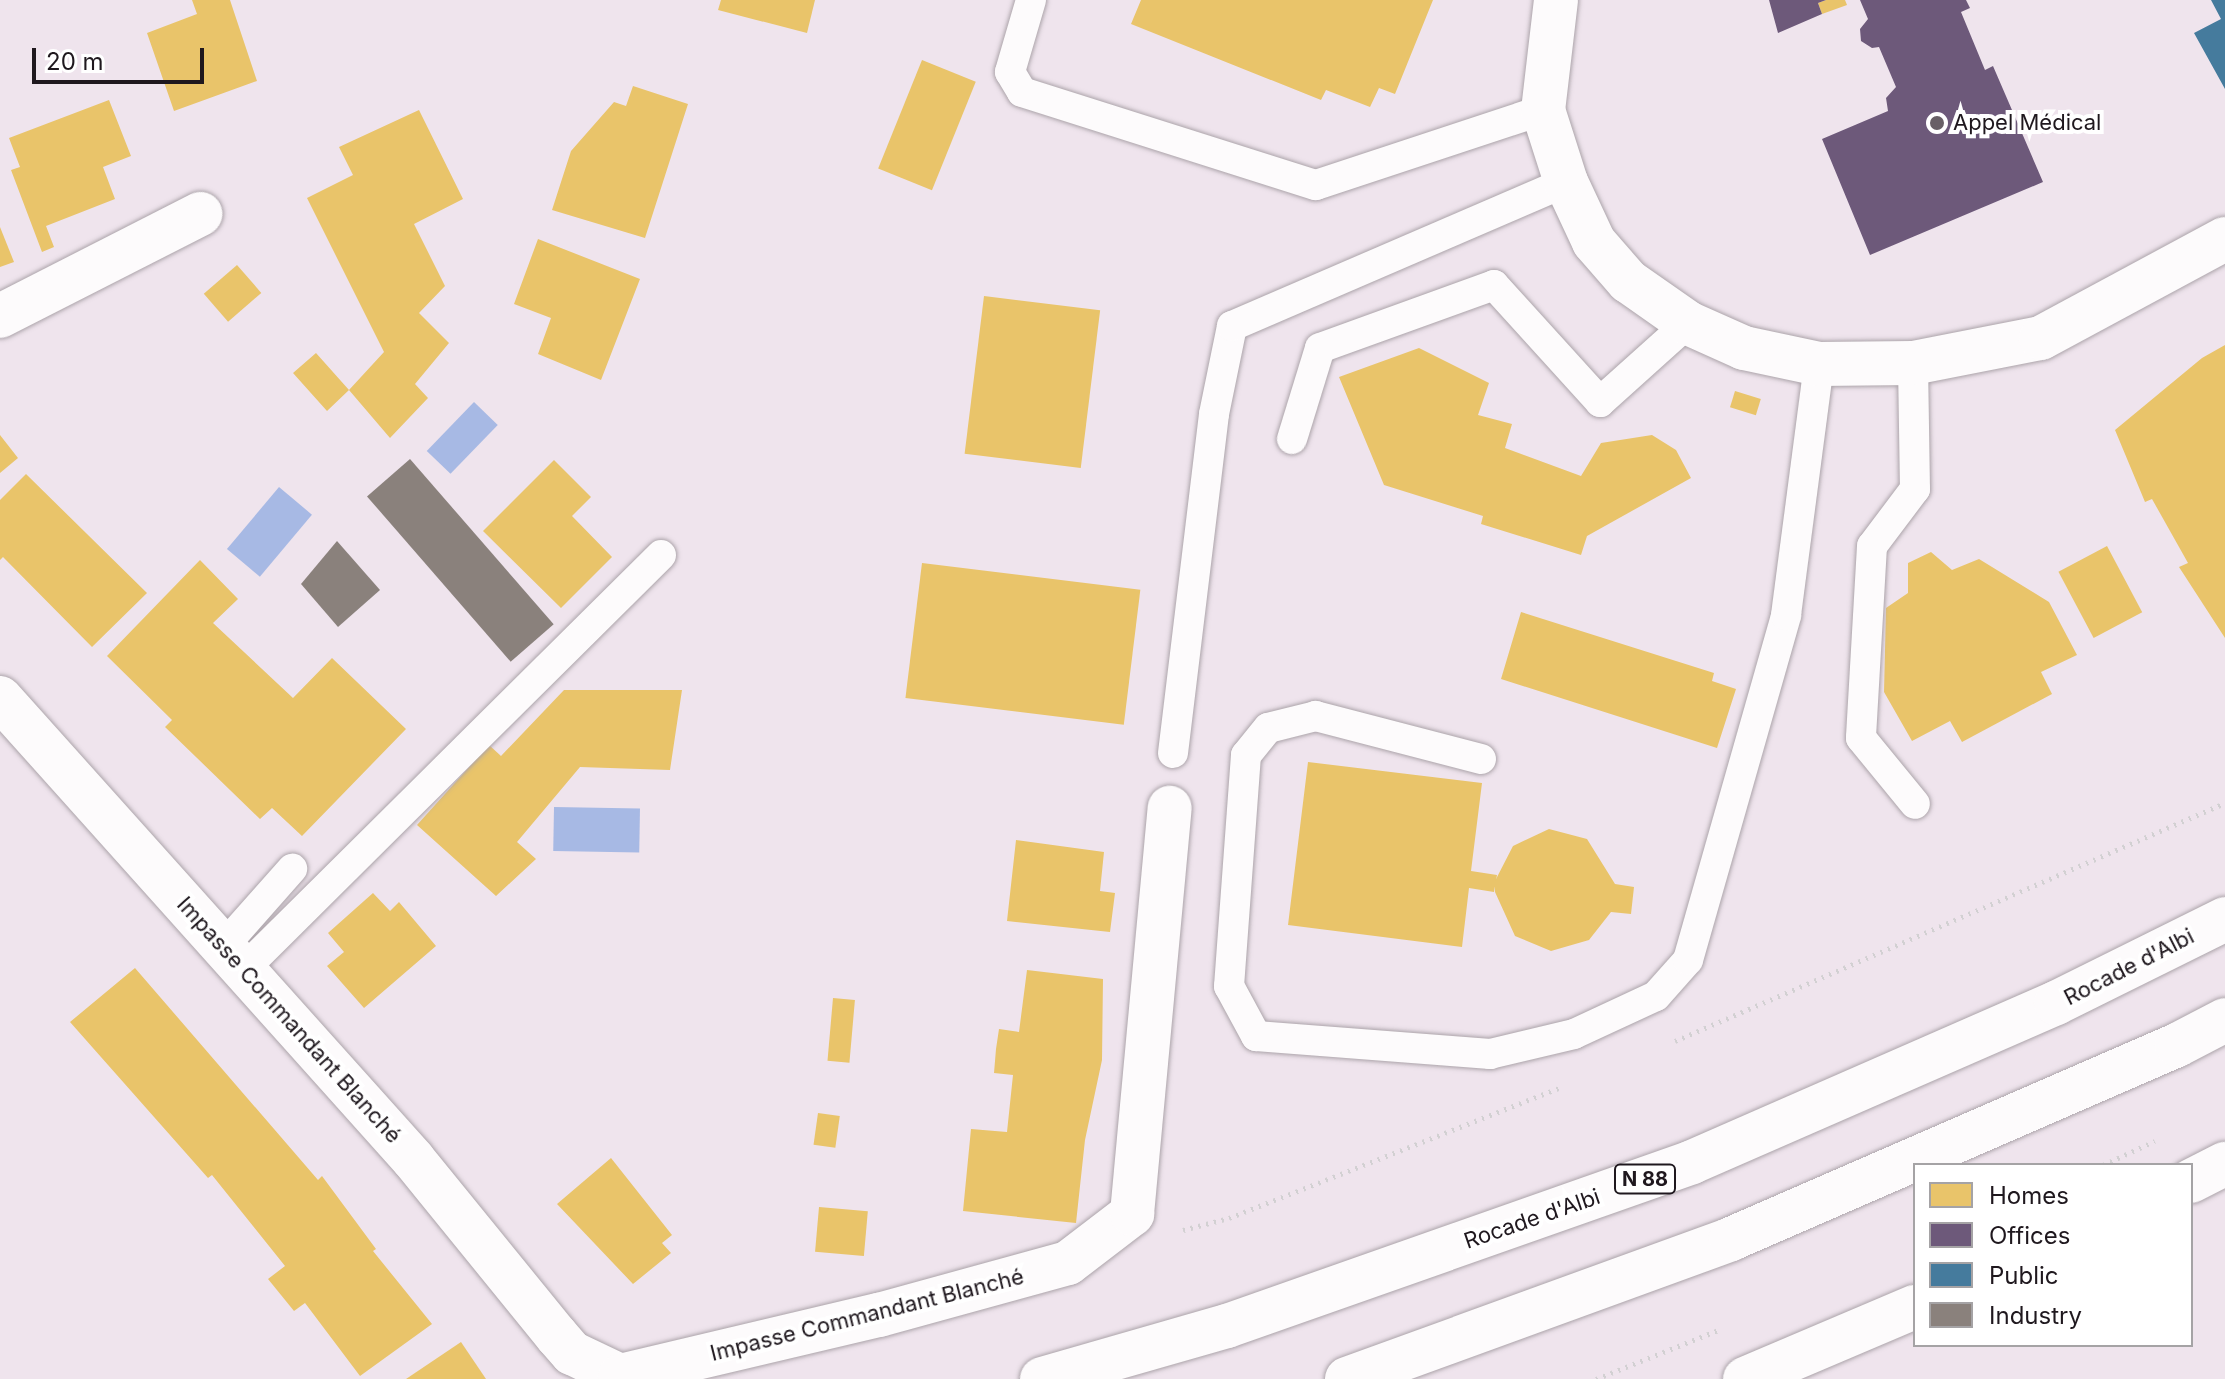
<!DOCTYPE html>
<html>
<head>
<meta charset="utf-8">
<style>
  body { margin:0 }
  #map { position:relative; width:2225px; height:1379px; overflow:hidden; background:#efe4ed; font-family:Inter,sans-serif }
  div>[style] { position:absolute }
  .water>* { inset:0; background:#a7b9e4; transform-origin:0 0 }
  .homes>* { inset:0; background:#e9c46a; transform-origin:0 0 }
  .offices>* { inset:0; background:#6d597a }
  .public>* { inset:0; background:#457b9d }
  .industry>* { inset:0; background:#8a817c; transform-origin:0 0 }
  .path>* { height:5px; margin-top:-2.5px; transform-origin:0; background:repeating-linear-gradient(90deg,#d2d0d2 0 2px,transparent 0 8px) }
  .roads { filter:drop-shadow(0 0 2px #aca4aa) drop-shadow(0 0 2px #aca4aa) }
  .lane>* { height:30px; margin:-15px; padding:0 15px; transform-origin:15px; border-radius:15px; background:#fdfbfc }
  .street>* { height:44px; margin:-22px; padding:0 22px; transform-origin:22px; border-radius:22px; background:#fdfbfc }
  .highway>* { height:44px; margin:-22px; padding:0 22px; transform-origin:22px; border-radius:22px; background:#fdfbfc }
  .dots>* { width:22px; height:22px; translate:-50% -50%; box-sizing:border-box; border:4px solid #fff; border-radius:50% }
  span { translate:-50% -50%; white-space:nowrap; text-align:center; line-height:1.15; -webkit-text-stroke:8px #fff; paint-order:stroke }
  .shield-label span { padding:2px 6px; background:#fff; border:2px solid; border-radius:6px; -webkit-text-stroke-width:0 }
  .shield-label { font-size:20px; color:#1f181e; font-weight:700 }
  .poi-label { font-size:22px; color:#1f181e }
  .left { translate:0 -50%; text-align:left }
  .street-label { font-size:22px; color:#1f181e }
  .legend { position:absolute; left:1913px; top:1163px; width:280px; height:184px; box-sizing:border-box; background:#fff; border:2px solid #a5a3a5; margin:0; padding:10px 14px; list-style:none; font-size:24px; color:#1f181e }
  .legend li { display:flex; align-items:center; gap:16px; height:40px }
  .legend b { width:40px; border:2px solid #a5a3a5 }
  .scale { position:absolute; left:32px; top:48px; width:172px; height:36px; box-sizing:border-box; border:4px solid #1f181e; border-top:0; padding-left:10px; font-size:24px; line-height:28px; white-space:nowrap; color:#1f181e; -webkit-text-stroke:6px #fff; paint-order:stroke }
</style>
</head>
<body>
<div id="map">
  <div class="water">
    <div style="left:474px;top:402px;width:33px;height:68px;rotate:44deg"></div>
    <div style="left:279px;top:487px;width:43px;height:81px;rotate:40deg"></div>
    <div style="left:554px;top:807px;width:86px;height:44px;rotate:1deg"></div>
  </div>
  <div class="homes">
    <div style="clip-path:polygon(192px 0,230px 0,257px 81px,174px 111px,147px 33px,197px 14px)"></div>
    <div style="clip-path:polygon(721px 0,815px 0,807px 33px,718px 10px)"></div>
    <div style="clip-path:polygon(1141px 0,1433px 0,1395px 94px,1379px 88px,1370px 107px,1326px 90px,1321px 100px,1131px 24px)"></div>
    <div style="clip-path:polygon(1826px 0,1845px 0,1847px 5px,1822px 14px,1818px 3px)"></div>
    <div style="left:922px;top:60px;width:58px;height:117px;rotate:22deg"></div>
    <div style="clip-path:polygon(633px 86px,688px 104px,645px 238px,552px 210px,571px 151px,614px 102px,626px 106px)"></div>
    <div style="clip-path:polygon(109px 100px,131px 156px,103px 167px,115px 199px,46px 226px,54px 247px,42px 252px,11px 170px,20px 167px,9px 138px)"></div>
    <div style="clip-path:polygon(419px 110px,463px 199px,414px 224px,445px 286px,419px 313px,449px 343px,415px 384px,428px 398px,390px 438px,349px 390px,327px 411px,293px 373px,316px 353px,349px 390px,384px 352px,307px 198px,353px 175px,339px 147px)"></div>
    <div style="clip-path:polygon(0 227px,14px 262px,0 267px)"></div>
    <div style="clip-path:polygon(538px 239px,640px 279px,601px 380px,538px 354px,551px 318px,514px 304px)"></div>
    <div style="left:237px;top:265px;width:37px;height:44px;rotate:49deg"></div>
    <div style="left:984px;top:296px;width:117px;height:159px;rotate:7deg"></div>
    <div style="clip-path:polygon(2225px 345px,2225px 638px,2179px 567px,2188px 563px,2152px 499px,2145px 502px,2115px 430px,2202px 358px)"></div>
    <div style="clip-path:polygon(1419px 348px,1489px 383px,1478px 415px,1512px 424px,1505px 448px,1581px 476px,1601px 443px,1652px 435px,1676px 450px,1691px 478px,1587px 536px,1581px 555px,1481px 524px,1483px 516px,1384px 485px,1339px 377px)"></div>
    <div style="left:1735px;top:391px;width:27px;height:17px;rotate:17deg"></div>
    <div style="clip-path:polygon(0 435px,18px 458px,0 473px)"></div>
    <div style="clip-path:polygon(554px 460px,591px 497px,572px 516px,612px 557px,561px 608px,483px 531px)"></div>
    <div style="clip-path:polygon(26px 474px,147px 593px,92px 647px,3px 557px,0 560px,0 500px)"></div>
    <div style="left:2107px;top:546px;width:75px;height:55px;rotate:62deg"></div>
    <div style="clip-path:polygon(1931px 552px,1952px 570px,1979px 559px,2049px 602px,2077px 655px,2041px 672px,2052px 694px,1962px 742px,1950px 721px,1912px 741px,1884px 692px,1886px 608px,1908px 593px,1908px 563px)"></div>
    <div style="clip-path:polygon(200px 560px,238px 599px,213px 623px,293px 698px,332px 658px,406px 729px,302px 836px,272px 808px,260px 819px,165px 727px,172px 720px,107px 656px)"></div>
    <div style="left:922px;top:563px;width:220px;height:136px;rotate:7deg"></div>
    <div style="clip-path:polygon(1521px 612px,1714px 673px,1712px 681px,1736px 689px,1717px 748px,1501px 679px)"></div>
    <div style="clip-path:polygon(564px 690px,682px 690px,670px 770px,580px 767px,517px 842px,536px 859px,496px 896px,417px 825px,489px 745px,501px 756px)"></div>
    <div style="clip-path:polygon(1308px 762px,1482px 783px,1471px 871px,1497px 875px,1494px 892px,1469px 888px,1462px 947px,1288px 925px)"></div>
    <div style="clip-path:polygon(1549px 829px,1587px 839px,1615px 884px,1634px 887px,1631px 914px,1611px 912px,1589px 940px,1551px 951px,1515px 936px,1495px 892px,1495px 881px,1513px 846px)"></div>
    <div style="clip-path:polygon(1016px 840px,1104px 852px,1100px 891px,1115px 893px,1110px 932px,1007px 921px)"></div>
    <div style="clip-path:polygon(373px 893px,390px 911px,399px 902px,436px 946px,364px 1008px,327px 966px,344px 952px,328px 933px)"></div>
    <div style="clip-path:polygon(135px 968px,318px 1180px,322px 1176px,376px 1249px,373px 1251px,432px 1324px,360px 1376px,305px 1303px,294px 1311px,268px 1279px,285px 1266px,212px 1175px,208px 1178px,70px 1022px)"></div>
    <div style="clip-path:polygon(1027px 970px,1103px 979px,1102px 1060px,1085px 1140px,1076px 1223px,963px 1211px,971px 1129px,1007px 1132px,1013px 1075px,994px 1073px,996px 1049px,999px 1029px,1019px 1032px)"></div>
    <div style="left:833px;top:998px;width:22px;height:63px;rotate:5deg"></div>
    <div style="left:818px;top:1113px;width:22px;height:32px;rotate:8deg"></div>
    <div style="clip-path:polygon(611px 1158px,672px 1235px,662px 1243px,671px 1253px,633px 1284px,557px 1204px)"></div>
    <div style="left:819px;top:1207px;width:49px;height:45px;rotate:5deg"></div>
    <div style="clip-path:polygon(461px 1342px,486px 1379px,406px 1379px)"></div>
  </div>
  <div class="offices">
    <div style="clip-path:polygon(1769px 0,1826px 0,1818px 3px,1822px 14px,1778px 33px)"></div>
    <div style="clip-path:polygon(1860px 0,1966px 0,1970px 8px,1961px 12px,1985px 70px,1993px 66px,2043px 182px,1870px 255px,1822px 139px,1888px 111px,1886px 98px,1896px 87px,1879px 47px,1872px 48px,1861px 41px,1860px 29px,1868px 19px)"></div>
  </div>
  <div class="public">
    <div style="clip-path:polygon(2211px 0,2225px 0,2225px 89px,2194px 33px,2221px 19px)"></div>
  </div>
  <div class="industry">
    <div style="left:410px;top:459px;width:219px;height:57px;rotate:49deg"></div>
    <div style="clip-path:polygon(337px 541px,380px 590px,338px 627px,301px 584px)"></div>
  </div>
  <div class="path">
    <div style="left:1675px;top:1041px;width:599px;rotate:-23.4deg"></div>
    <div style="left:2103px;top:1165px;width:57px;rotate:-24.8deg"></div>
    <div style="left:1183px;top:1230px;width:48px;rotate:-14.6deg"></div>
    <div style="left:1229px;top:1218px;width:358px;rotate:-21.5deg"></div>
    <div style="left:1596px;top:1379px;width:135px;rotate:-21.8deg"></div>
  </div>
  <div class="roads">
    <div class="lane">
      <div style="left:1031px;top:0;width:75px;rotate:106.3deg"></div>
      <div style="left:1010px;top:72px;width:23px;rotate:59deg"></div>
      <div style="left:1022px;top:92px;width:308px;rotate:17.6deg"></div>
      <div style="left:1316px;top:185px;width:239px;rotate:-18.3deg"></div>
      <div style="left:1913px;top:363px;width:126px;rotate:89.1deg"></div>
      <div style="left:1915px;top:489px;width:71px;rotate:127deg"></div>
      <div style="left:1872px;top:546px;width:192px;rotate:93.3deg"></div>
      <div style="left:1861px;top:738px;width:85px;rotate:50.7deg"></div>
      <div style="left:1292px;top:439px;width:95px;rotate:-72.9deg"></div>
      <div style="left:1320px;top:348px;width:185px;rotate:-19.9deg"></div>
      <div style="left:1494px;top:285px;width:158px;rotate:47.8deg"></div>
      <div style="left:1600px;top:402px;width:118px;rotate:-41.9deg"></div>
      <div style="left:1173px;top:753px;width:341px;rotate:-83.1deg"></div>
      <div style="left:1214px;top:414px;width:90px;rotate:-78.4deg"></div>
      <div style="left:1232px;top:326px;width:364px;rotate:-23.3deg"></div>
      <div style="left:1481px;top:759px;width:171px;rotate:-165.4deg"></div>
      <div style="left:1316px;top:716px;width:49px;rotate:166deg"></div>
      <div style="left:1268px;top:728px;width:35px;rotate:129deg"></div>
      <div style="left:1246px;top:755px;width:232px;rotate:94.2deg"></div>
      <div style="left:1229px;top:986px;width:57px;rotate:61.6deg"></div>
      <div style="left:1256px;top:1036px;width:235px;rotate:4.4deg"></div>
      <div style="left:1490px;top:1054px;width:86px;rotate:-13.4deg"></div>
      <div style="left:1574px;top:1034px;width:90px;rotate:-24.9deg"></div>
      <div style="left:1656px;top:996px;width:48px;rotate:-48.4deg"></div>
      <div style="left:1688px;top:960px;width:359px;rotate:-74.1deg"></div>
      <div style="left:1786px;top:615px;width:253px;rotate:-82.5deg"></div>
      <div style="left:222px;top:948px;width:106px;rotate:-48.5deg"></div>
      <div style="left:243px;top:970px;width:589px;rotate:-44.79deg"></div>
    </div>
    <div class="street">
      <div style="left:1556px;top:0;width:111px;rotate:96.7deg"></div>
      <div style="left:1543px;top:110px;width:76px;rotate:72.3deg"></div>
      <div style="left:1566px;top:182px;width:66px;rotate:65deg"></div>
      <div style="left:1594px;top:242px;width:52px;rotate:48.9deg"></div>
      <div style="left:1628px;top:281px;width:73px;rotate:35deg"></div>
      <div style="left:1688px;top:323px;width:61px;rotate:24.1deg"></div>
      <div style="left:1744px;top:348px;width:77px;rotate:12deg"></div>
      <div style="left:1819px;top:364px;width:94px;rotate:-0.6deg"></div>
      <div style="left:1913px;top:363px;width:130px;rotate:-11.1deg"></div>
      <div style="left:2041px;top:338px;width:209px;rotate:-28.3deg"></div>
      <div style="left:0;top:316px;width:225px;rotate:-27deg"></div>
      <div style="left:0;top:698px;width:619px;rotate:48.14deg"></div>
      <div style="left:413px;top:1159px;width:228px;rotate:50.9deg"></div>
      <div style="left:557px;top:1336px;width:23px;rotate:49deg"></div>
      <div style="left:572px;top:1353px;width:53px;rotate:25.6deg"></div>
      <div style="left:620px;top:1376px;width:266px;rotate:-13.3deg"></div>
      <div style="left:879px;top:1315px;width:196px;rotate:-15.4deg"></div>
      <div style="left:1068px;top:1263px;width:81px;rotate:-37.4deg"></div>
      <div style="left:1132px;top:1214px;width:408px;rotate:-84.7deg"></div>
      <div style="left:2191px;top:1181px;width:38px;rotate:-27deg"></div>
      <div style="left:1745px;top:1379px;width:185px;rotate:-23deg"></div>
    </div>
    <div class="highway">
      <div style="left:1042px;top:1379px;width:192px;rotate:-16deg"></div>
      <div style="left:1227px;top:1326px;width:493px;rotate:-19.4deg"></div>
      <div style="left:1692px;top:1162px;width:397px;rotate:-23.6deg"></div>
      <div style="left:2056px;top:1003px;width:189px;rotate:-26.4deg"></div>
      <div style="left:1347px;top:1379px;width:409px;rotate:-20deg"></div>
      <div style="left:1731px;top:1239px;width:486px;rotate:-23.5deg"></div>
      <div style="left:2177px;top:1045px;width:54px;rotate:-27.5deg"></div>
    </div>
  </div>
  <div class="dots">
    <div style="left:1937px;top:123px;background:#685f66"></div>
  </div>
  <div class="shield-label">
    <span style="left:1645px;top:1179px">N 88</span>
  </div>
  <div class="poi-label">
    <span class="left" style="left:1953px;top:123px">Appel Médical</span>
  </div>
  <div class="street-label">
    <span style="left:2129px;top:967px;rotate:-27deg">Rocade d'Albi</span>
    <span style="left:289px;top:1020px;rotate:48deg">Impasse Commandant Blanché</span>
    <span style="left:1532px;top:1219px;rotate:-19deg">Rocade d'Albi</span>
    <span style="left:867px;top:1315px;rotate:-14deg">Impasse Commandant Blanché</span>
  </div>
  <ul class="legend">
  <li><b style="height:22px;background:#e9c46a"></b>Homes</li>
  <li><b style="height:22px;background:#6d597a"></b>Offices</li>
  <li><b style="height:22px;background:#457b9d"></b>Public</li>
  <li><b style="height:22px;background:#8a817c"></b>Industry</li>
  </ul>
  <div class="scale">20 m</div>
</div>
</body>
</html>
